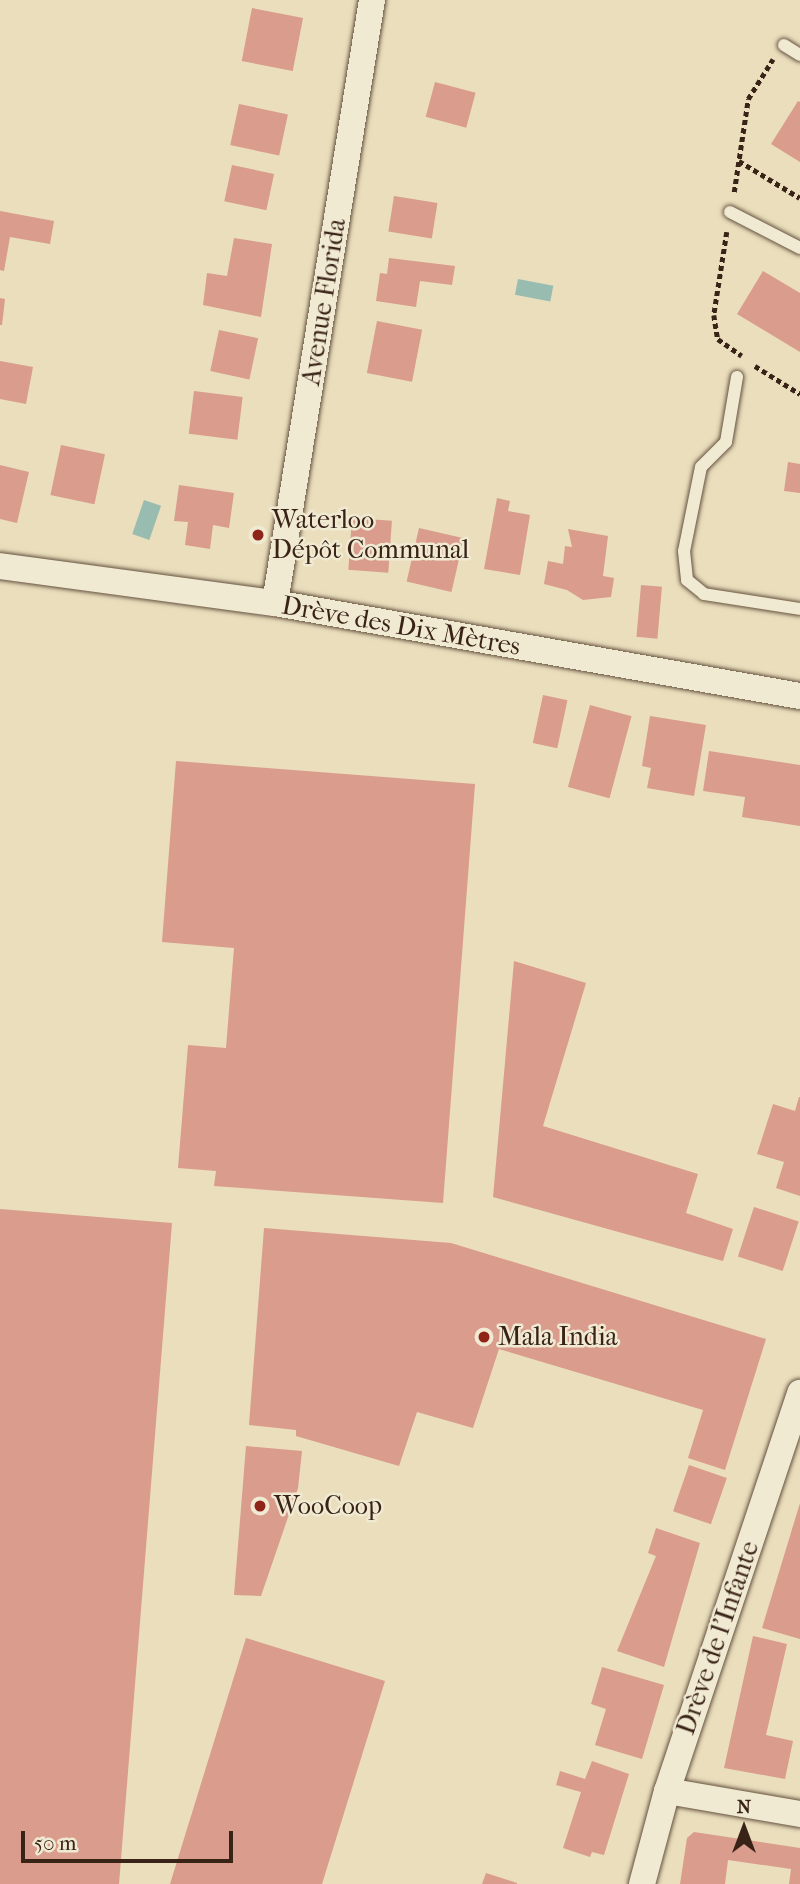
<!DOCTYPE html>
<html>
<head>
<meta charset="utf-8">
<style>
  body { margin:0 }
  #map { position:relative; width:800px; height:1884px; overflow:hidden; background:#eadebc; font-family:"IM FELL French Canon",serif }
  div>[style] { position:absolute }
  .water>* { inset:0; background:#98bcb0; transform-origin:0 0 }
  .building>* { inset:0; background:#d99c8d; transform-origin:0 0 }
  .path>* { height:4.5px; margin-top:-2.25px; transform-origin:0; background:repeating-linear-gradient(90deg,#392317 0 5px,transparent 0 8.5px) }
  .roads { filter:drop-shadow(0 0 2px #655240) drop-shadow(0 0 2px #655240) }
  .service>* { height:12px; margin:-6px; padding:0 6px; transform-origin:6px; border-radius:6px; background:#f1ead3 }
  .minor>* { height:26px; margin:-13px; padding:0 13px; transform-origin:13px; border-radius:13px; background:#f1ead3 }
  .dots>* { width:19px; height:19px; translate:-50% -50%; box-sizing:border-box; border:4px solid #f1ead3; border-radius:50% }
  span { translate:-50% -50%; white-space:nowrap; text-align:center; line-height:1.15; -webkit-text-stroke:5px #f1ead3; paint-order:stroke }
  .street-label { font-size:26px; color:#392317 }
  .poi-label { font-size:26px; color:#392317 }
  .left { translate:0 -50%; text-align:left }
  .north { position:absolute; left:709px; top:1793px; width:70px; height:70px; -webkit-text-stroke:5px #f1ead3; paint-order:stroke; rotate:0deg; font-size:19px; font-weight:700; line-height:28px; text-align:center; color:#392317 }
  .north::after { content:''; display:block; margin:auto; width:24px; height:32px; background:#392317; clip-path:polygon(50% 0,100% 100%,50% 72%,0 100%) }
  .scale { position:absolute; left:21px; top:1831px; width:212px; height:32px; box-sizing:border-box; border:4px solid #392317; border-top:0; padding-left:9px; font-size:21px; line-height:24px; white-space:nowrap; color:#392317; -webkit-text-stroke:5px #f1ead3; paint-order:stroke }
</style>
</head>
<body>
<div id="map">
  <div class="water">
    <div style="left:518px;top:279px;width:36px;height:16px;rotate:11deg"></div>
    <div style="left:144px;top:500px;width:18px;height:36px;rotate:19deg"></div>
  </div>
  <div class="building">
    <div style="left:252px;top:8px;width:52px;height:54px;rotate:11deg"></div>
    <div style="left:435px;top:82px;width:42px;height:36px;rotate:15deg"></div>
    <div style="clip-path:polygon(798px 101px,800px 102px,800px 162px,771px 144px)"></div>
    <div style="left:239px;top:104px;width:50px;height:42px;rotate:12deg"></div>
    <div style="left:232px;top:165px;width:43px;height:37px;rotate:12deg"></div>
    <div style="left:394px;top:196px;width:44px;height:36px;rotate:9deg"></div>
    <div style="clip-path:polygon(0 211px,54px 221px,50px 244px,10px 237px,4px 271px,0 270px)"></div>
    <div style="clip-path:polygon(234px 238px,272px 244px,261px 317px,203px 305px,207px 273px,227px 276px)"></div>
    <div style="clip-path:polygon(389px 258px,455px 266px,452px 285px,420px 281px,416px 307px,376px 301px,380px 273px,387px 274px)"></div>
    <div style="clip-path:polygon(763px 271px,800px 293px,800px 352px,737px 314px)"></div>
    <div style="clip-path:polygon(0 298px,5px 299px,2px 325px,0 325px)"></div>
    <div style="left:377px;top:321px;width:46px;height:53px;rotate:11deg"></div>
    <div style="left:219px;top:330px;width:40px;height:42px;rotate:12deg"></div>
    <div style="clip-path:polygon(0 361px,33px 367px,26px 404px,0 399px)"></div>
    <div style="left:194px;top:391px;width:49px;height:43px;rotate:7deg"></div>
    <div style="left:61px;top:445px;width:45px;height:51px;rotate:12deg"></div>
    <div style="clip-path:polygon(788px 462px,800px 464px,800px 493px,784px 491px)"></div>
    <div style="clip-path:polygon(0 465px,29px 472px,17px 523px,0 519px)"></div>
    <div style="clip-path:polygon(179px 485px,234px 493px,229px 528px,213px 525px,210px 549px,185px 545px,188px 522px,174px 521px)"></div>
    <div style="clip-path:polygon(497px 498px,510px 501px,508px 511px,530px 515px,520px 575px,484px 569px)"></div>
    <div style="left:352px;top:518px;width:40px;height:52px;rotate:4deg"></div>
    <div style="left:419px;top:528px;width:46px;height:55px;rotate:13deg"></div>
    <div style="clip-path:polygon(568px 529px,608px 536px,603px 576px,614px 578px,611px 597px,583px 600px,567px 590px,544px 584px,548px 561px,563px 564px,565px 546px,572px 547px)"></div>
    <div style="left:641px;top:585px;width:21px;height:52px;rotate:5deg"></div>
    <div style="left:543px;top:695px;width:25px;height:49px;rotate:12deg"></div>
    <div style="left:590px;top:705px;width:43px;height:85px;rotate:15deg"></div>
    <div style="clip-path:polygon(650px 716px,706px 725px,694px 796px,647px 788px,651px 768px,642px 766px)"></div>
    <div style="clip-path:polygon(709px 751px,800px 765px,800px 826px,742px 817px,745px 797px,703px 791px)"></div>
    <div style="clip-path:polygon(176px 761px,475px 784px,443px 1203px,214px 1186px,216px 1171px,178px 1168px,188px 1045px,226px 1048px,234px 948px,162px 942px)"></div>
    <div style="clip-path:polygon(514px 961px,586px 983px,543px 1126px,698px 1174px,686px 1213px,733px 1229px,723px 1261px,493px 1197px)"></div>
    <div style="clip-path:polygon(799px 1097px,800px 1097px,800px 1196px,776px 1188px,784px 1162px,757px 1154px,773px 1104px,795px 1111px)"></div>
    <div style="left:754px;top:1207px;width:47px;height:52px;rotate:18deg"></div>
    <div style="clip-path:polygon(0 1209px,172px 1223px,119px 1884px,0 1884px)"></div>
    <div style="clip-path:polygon(264px 1228px,451px 1243px,766px 1339px,725px 1470px,688px 1458px,703px 1410px,499px 1349px,473px 1428px,417px 1412px,399px 1466px,296px 1436px,296px 1430px,249px 1425px)"></div>
    <div style="clip-path:polygon(246px 1446px,302px 1451px,298px 1488px,261px 1596px,234px 1595px)"></div>
    <div style="left:689px;top:1465px;width:40px;height:49px;rotate:19deg"></div>
    <div style="clip-path:polygon(800px 1503px,800px 1639px,762px 1628px)"></div>
    <div style="clip-path:polygon(656px 1528px,700px 1543px,664px 1667px,617px 1651px,656px 1556px,648px 1553px)"></div>
    <div style="clip-path:polygon(753px 1636px,787px 1644px,766px 1735px,793px 1741px,785px 1779px,724px 1768px)"></div>
    <div style="clip-path:polygon(246px 1638px,385px 1681px,322px 1884px,170px 1884px)"></div>
    <div style="clip-path:polygon(602px 1667px,664px 1685px,642px 1759px,595px 1745px,606px 1709px,591px 1704px)"></div>
    <div style="clip-path:polygon(592px 1761px,629px 1774px,604px 1855px,592px 1852px,590px 1857px,563px 1848px,581px 1792px,556px 1785px,560px 1771px,585px 1779px)"></div>
    <div style="clip-path:polygon(694px 1832px,800px 1848px,800px 1884px,789px 1884px,791px 1869px,728px 1860px,725px 1884px,680px 1884px,687px 1838px)"></div>
    <div style="clip-path:polygon(486px 1873px,517px 1883px,517px 1884px,482px 1884px)"></div>
  </div>
  <div class="path">
    <div style="left:739px;top:161px;width:71px;rotate:31.2deg"></div>
    <div style="left:734px;top:192px;width:94px;rotate:-81.4deg"></div>
    <div style="left:748px;top:99px;width:47px;rotate:-58deg"></div>
    <div style="left:727px;top:232px;width:84px;rotate:98.9deg"></div>
    <div style="left:714px;top:315px;width:24px;rotate:81deg"></div>
    <div style="left:718px;top:339px;width:29px;rotate:35deg"></div>
    <div style="left:755px;top:366px;width:53px;rotate:31.9deg"></div>
  </div>
  <div class="roads">
    <div class="service">
      <div style="left:784px;top:45px;width:19px;rotate:32deg"></div>
      <div style="left:730px;top:212px;width:79px;rotate:27.2deg"></div>
      <div style="left:737px;top:377px;width:66px;rotate:99.6deg"></div>
      <div style="left:726px;top:442px;width:35px;rotate:135deg"></div>
      <div style="left:701px;top:467px;width:86px;rotate:101.4deg"></div>
      <div style="left:684px;top:551px;width:29px;rotate:84deg"></div>
      <div style="left:687px;top:580px;width:22px;rotate:39deg"></div>
      <div style="left:704px;top:594px;width:97px;rotate:8.9deg"></div>
    </div>
    <div class="minor">
      <div style="left:0;top:566px;width:277px;rotate:7.7deg"></div>
      <div style="left:275px;top:603px;width:533px;rotate:10.05deg"></div>
      <div style="left:275px;top:603px;width:611px;rotate:-80.86deg"></div>
      <div style="left:667px;top:1791px;width:135px;rotate:9.8deg"></div>
      <div style="left:642px;top:1884px;width:96px;rotate:-75deg"></div>
      <div style="left:667px;top:1791px;width:420px;rotate:-71.5deg"></div>
    </div>
  </div>
  <div class="dots">
    <div style="left:258px;top:535px;background:#8f2418"></div>
    <div style="left:484px;top:1337px;background:#8f2418"></div>
    <div style="left:260px;top:1506px;background:#8f2418"></div>
  </div>
  <div class="street-label">
    <span style="left:324px;top:302px;rotate:-81deg">Avenue Florida</span>
    <span style="left:401px;top:626px;rotate:10deg">Drève des Dix Mètres</span>
    <span style="left:718px;top:1638px;rotate:-71deg">Drève de l'Infante</span>
  </div>
  <div class="poi-label">
    <span class="left" style="left:272px;top:535px">Waterloo<br>Dépôt Communal</span>
    <span class="left" style="left:498px;top:1337px">Mala India</span>
    <span class="left" style="left:274px;top:1506px">WooCoop</span>
  </div>
  <div class="north">N</div>
  <div class="scale">50 m</div>
</div>
</body>
</html>
